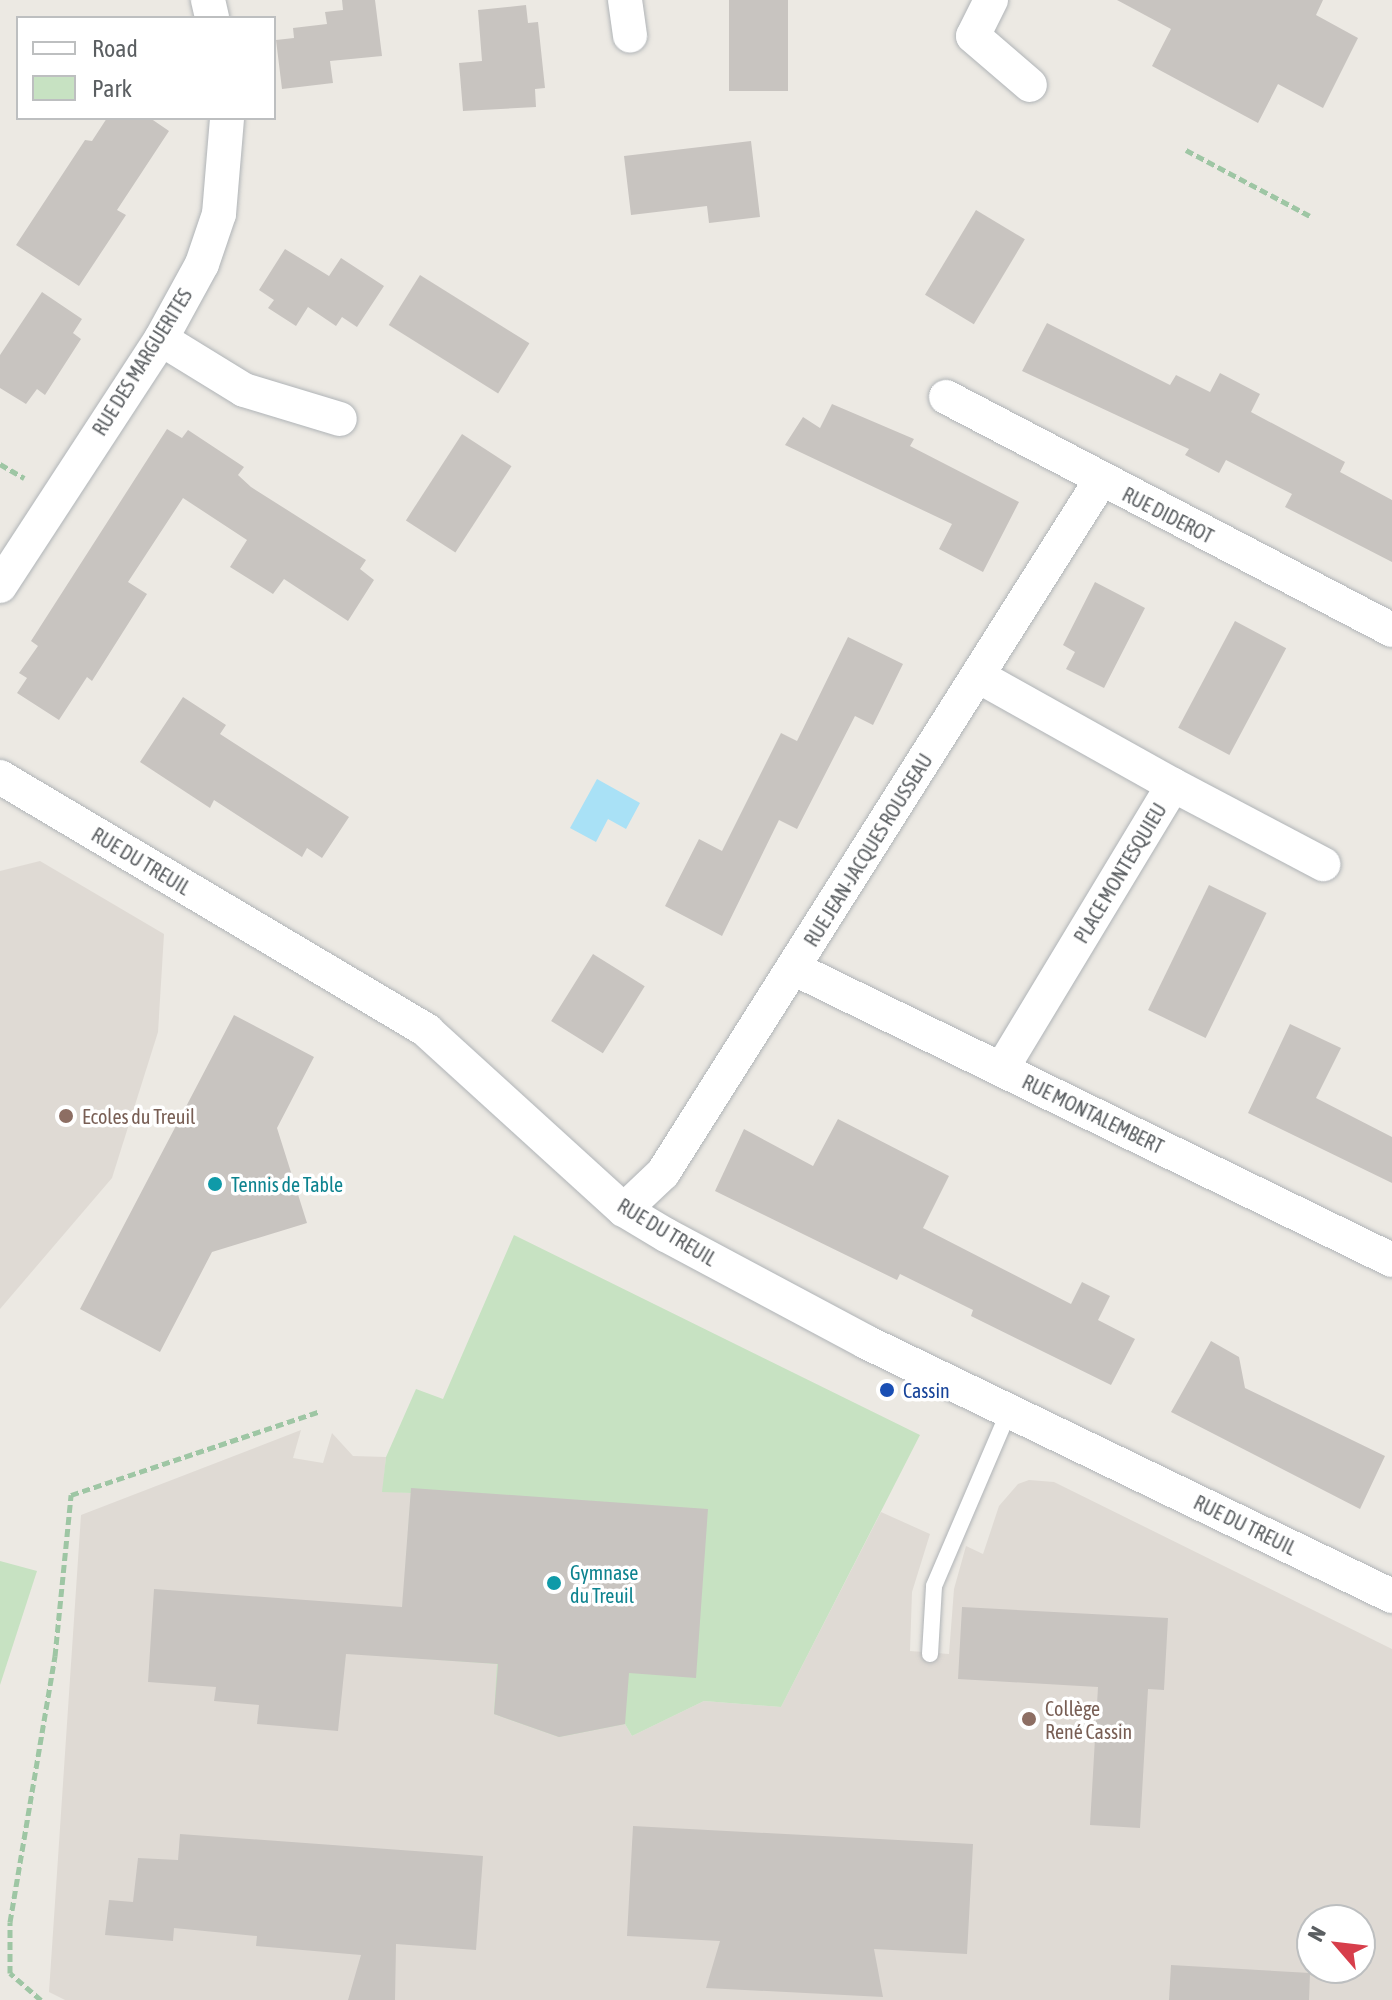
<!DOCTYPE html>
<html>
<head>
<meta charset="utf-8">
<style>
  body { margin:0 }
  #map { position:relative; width:1392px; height:2000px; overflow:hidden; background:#ece9e3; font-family:"Asap Condensed",sans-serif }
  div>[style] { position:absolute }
  .education>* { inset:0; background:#dfdad4 }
  .green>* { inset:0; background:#c7e2c2 }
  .water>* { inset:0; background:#a9e1f6 }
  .building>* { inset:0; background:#c8c4c0; transform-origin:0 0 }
  .path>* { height:5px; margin-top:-2.5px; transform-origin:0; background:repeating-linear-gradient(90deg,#9ec6a4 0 8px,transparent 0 12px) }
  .roads { filter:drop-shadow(0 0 2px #b0b4b7) drop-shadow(0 0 2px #b0b4b7) }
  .service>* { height:16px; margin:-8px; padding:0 8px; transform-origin:8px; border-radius:8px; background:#fff }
  .minor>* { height:34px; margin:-17px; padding:0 17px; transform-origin:17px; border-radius:17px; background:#fff }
  .dots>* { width:22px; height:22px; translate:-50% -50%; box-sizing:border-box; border:4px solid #fff; border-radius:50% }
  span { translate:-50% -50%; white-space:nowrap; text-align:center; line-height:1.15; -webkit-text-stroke:7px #fff; paint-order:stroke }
  .street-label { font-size:20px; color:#5b5f62 }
  .education-label { font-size:20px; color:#785e54 }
  .left { translate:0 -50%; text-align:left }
  .culture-label { font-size:20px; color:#0d838f }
  .transit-label { font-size:20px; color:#164399 }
  .legend { position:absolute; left:16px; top:16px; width:260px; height:104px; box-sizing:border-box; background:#fff; border:2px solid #bdbfc0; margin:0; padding:10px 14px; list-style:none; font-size:24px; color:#5b5f62 }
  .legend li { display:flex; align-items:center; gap:16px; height:40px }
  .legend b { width:40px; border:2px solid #bdbfc0 }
  .north { position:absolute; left:1296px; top:1904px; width:80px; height:80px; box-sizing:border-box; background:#fff; border:2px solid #bdbfc0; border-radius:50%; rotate:298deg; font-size:22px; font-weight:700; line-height:32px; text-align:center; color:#5b5f62 }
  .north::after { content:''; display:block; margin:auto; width:28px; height:36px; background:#d73e4b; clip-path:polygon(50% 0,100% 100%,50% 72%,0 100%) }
</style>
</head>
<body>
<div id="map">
  <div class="education">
    <div style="clip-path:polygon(40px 861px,164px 934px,158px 1032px,112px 1178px,0 1309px,0 871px)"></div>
    <div style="clip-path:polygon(evenodd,301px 1430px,293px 1458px,323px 1463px,332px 1433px,353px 1456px,386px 1457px,383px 1491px,411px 1493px,399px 1657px,498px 1664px,625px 1724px,632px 1736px,704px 1701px,781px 1707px,881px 1512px,930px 1534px,912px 1592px,910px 1651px,949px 1654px,954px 1589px,966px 1546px,983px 1554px,999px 1506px,1018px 1484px,1029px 1480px,1054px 1482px,1392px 1649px,1392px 2000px,65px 2000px,49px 1992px,81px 1515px,301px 1430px,1312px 1920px,1360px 1920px,1360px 1968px,1312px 1968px,1312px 1920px)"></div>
  </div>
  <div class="green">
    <div style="clip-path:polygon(514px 1235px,920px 1435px,781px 1707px,704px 1701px,632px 1736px,625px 1724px,559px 1737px,494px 1714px,497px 1664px,399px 1657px,411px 1493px,382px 1492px,386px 1457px,416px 1389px,443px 1399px)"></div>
    <div style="clip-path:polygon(0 1561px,37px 1571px,0 1685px)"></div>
  </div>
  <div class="water">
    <div style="clip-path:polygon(597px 779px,640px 803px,626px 829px,608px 819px,596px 842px,570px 828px)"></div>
  </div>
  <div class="building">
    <div style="clip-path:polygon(342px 0,375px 0,382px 56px,330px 61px,333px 83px,282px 89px,276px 40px,294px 38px,293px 28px,327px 24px,325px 12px,343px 10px)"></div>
    <div style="left:729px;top:0;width:59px;height:91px"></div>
    <div style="clip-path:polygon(1117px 0,1323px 0,1316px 15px,1358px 38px,1323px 108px,1278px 84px,1258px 123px,1152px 66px,1171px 29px)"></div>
    <div style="clip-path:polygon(526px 5px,528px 23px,538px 22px,545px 88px,535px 89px,536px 107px,463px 111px,459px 63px,482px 61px,478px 10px)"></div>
    <div style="clip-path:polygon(107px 118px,150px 118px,169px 131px,117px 210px,126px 215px,79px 286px,16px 245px,85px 140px,92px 141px)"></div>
    <div style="clip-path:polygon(751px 141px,760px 217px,709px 223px,707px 206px,631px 215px,624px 156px)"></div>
    <div style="left:976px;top:210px;width:57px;height:99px;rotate:31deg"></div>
    <div style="clip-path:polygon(285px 249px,329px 276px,341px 258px,384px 286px,357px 327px,342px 317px,336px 326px,308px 307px,296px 326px,268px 308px,274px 300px,259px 290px)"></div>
    <div style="left:420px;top:275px;width:129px;height:59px;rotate:32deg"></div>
    <div style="clip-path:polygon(42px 292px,82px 319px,73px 333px,81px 339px,45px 395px,37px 389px,26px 404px,0 388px,0 355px)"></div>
    <div style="clip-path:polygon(1047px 323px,1170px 385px,1176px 375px,1210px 392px,1220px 373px,1260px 394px,1251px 412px,1345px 462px,1340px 472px,1392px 500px,1392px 562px,1285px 507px,1292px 494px,1226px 460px,1219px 473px,1185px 455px,1189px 449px,1022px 371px)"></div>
    <div style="clip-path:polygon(832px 404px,914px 439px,910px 446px,1019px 502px,983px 572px,939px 549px,952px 524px,785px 445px,803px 417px,820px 428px)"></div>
    <div style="clip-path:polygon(167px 429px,182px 438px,188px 430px,244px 467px,238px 475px,251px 487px,366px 560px,360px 569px,374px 580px,348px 621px,284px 579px,273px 594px,230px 567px,247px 540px,183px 498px,128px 582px,147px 594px,92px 681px,87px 677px,59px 720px,17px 693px,27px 678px,19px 673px,38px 646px,31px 641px)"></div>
    <div style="left:462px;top:434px;width:59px;height:103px;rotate:33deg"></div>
    <div style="clip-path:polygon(1095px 582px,1145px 608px,1104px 688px,1066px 669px,1075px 652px,1063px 645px)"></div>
    <div style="left:1235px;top:621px;width:58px;height:121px;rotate:28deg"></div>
    <div style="clip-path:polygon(848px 637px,903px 664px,873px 725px,855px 716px,797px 829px,779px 820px,722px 936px,665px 906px,699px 839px,722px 851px,781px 733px,797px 741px)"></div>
    <div style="clip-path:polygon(183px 697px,226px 725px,220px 734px,349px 817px,322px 858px,307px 848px,302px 857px,214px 800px,210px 808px,140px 762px)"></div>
    <div style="left:1209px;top:885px;width:64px;height:139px;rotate:26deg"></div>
    <div style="left:593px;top:954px;width:61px;height:79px;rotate:32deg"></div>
    <div style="clip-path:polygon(234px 1015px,314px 1057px,277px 1128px,307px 1223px,212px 1252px,160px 1352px,80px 1309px)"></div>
    <div style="clip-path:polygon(1290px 1024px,1341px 1048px,1316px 1098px,1392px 1137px,1392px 1183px,1248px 1113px)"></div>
    <div style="clip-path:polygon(838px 1119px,949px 1176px,923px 1228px,1071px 1304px,1082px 1282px,1110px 1296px,1098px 1320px,1135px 1339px,1111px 1385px,971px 1316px,973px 1310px,900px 1274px,897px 1280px,715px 1191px,744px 1129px,813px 1166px)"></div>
    <div style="clip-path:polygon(1211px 1341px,1239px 1357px,1245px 1388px,1385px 1456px,1360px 1509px,1171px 1412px)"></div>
    <div style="clip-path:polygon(411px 1488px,708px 1509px,696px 1678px,629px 1673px,625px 1724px,559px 1737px,494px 1714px,498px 1664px,346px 1654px,338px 1731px,257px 1724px,259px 1705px,214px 1701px,216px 1687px,148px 1682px,154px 1589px,402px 1607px)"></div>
    <div style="clip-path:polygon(962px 1607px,1168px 1618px,1164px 1690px,1148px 1689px,1140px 1828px,1090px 1825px,1098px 1687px,958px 1679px)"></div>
    <div style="clip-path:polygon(633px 1826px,973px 1844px,967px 1954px,874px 1949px,883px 1997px,706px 1988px,720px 1941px,627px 1936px)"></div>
    <div style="clip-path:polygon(180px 1834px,483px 1856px,476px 1950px,396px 1944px,395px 2000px,348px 2000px,361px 1955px,256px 1946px,257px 1936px,174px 1928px,173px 1941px,105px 1935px,109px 1900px,133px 1902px,138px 1858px,178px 1860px)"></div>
    <div style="clip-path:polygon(1171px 1965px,1310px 1973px,1309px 2000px,1169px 2000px)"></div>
  </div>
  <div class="path">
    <div style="left:1186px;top:150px;width:140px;rotate:28deg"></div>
    <div style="left:0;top:464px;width:28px;rotate:30deg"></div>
    <div style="left:41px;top:2000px;width:41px;rotate:-138.9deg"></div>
    <div style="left:10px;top:1973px;width:51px;rotate:-90deg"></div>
    <div style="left:10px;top:1922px;width:270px;rotate:-80.4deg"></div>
    <div style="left:55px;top:1656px;width:162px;rotate:-84.3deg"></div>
    <div style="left:71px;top:1495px;width:263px;rotate:-18.6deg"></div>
  </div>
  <div class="roads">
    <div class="service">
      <div style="left:930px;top:1654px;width:68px;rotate:-86.6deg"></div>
      <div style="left:934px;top:1586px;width:190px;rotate:-66.8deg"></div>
    </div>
    <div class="minor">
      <div style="left:208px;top:0;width:18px;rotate:77deg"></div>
      <div style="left:625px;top:0;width:36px;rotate:82deg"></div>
      <div style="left:991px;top:0;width:40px;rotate:116.6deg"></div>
      <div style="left:973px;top:36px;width:75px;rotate:40.7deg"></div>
      <div style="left:161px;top:339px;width:97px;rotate:31.6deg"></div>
      <div style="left:244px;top:390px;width:100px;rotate:16.8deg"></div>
      <div style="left:946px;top:397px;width:503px;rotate:27.58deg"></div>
      <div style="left:0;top:586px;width:295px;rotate:-56.9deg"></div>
      <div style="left:161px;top:339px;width:85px;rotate:-61.3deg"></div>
      <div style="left:202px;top:264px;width:53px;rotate:-71.2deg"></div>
      <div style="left:219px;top:214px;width:96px;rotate:-85.2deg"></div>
      <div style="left:978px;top:676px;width:223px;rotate:29.2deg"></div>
      <div style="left:1173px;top:785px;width:332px;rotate:121.1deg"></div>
      <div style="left:0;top:777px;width:497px;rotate:30.7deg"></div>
      <div style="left:427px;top:1031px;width:266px;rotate:42.3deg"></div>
      <div style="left:624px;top:1210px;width:49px;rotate:30.8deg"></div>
      <div style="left:666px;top:1235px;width:227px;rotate:28.1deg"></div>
      <div style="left:866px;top:1342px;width:584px;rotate:25.78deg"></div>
      <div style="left:1173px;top:785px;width:170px;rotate:27.8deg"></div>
      <div style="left:793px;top:968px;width:666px;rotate:25.99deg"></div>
      <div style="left:624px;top:1210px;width:54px;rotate:-43.5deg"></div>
      <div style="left:663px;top:1173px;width:820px;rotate:-57.71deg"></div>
    </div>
  </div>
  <div class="dots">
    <div style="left:66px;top:1116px;background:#8d6e63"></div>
    <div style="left:215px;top:1184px;background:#0f9aa8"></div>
    <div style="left:887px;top:1390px;background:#1a4fb4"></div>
    <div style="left:554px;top:1583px;background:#0f9aa8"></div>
    <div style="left:1029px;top:1719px;background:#8d6e63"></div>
  </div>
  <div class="street-label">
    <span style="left:142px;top:362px;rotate:-58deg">RUE DES MARGUERITES</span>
    <span style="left:1168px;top:515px;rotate:27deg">RUE DIDEROT</span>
    <span style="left:868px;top:850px;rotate:-58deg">RUE JEAN-JACQUES ROUSSEAU</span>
    <span style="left:141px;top:861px;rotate:31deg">RUE DU TREUIL</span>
    <span style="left:1120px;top:873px;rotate:-59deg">PLACE MONTESQUIEU</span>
    <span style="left:1093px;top:1114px;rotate:26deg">RUE MONTALEMBERT</span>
    <span style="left:667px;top:1232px;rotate:31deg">RUE DU TREUIL</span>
    <span style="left:1245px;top:1525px;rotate:26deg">RUE DU TREUIL</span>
  </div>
  <div class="education-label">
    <span class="left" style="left:82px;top:1116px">Ecoles du Treuil</span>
    <span class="left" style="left:1045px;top:1720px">Collège<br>René Cassin</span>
  </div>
  <div class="culture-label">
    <span class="left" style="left:231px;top:1184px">Tennis de Table</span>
    <span class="left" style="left:570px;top:1584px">Gymnase<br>du Treuil</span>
  </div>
  <div class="transit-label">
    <span class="left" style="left:903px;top:1390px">Cassin</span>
  </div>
  <ul class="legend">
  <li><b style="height:10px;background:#fff"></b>Road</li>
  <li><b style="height:22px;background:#c7e2c2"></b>Park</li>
  </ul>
  <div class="north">N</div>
</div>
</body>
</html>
